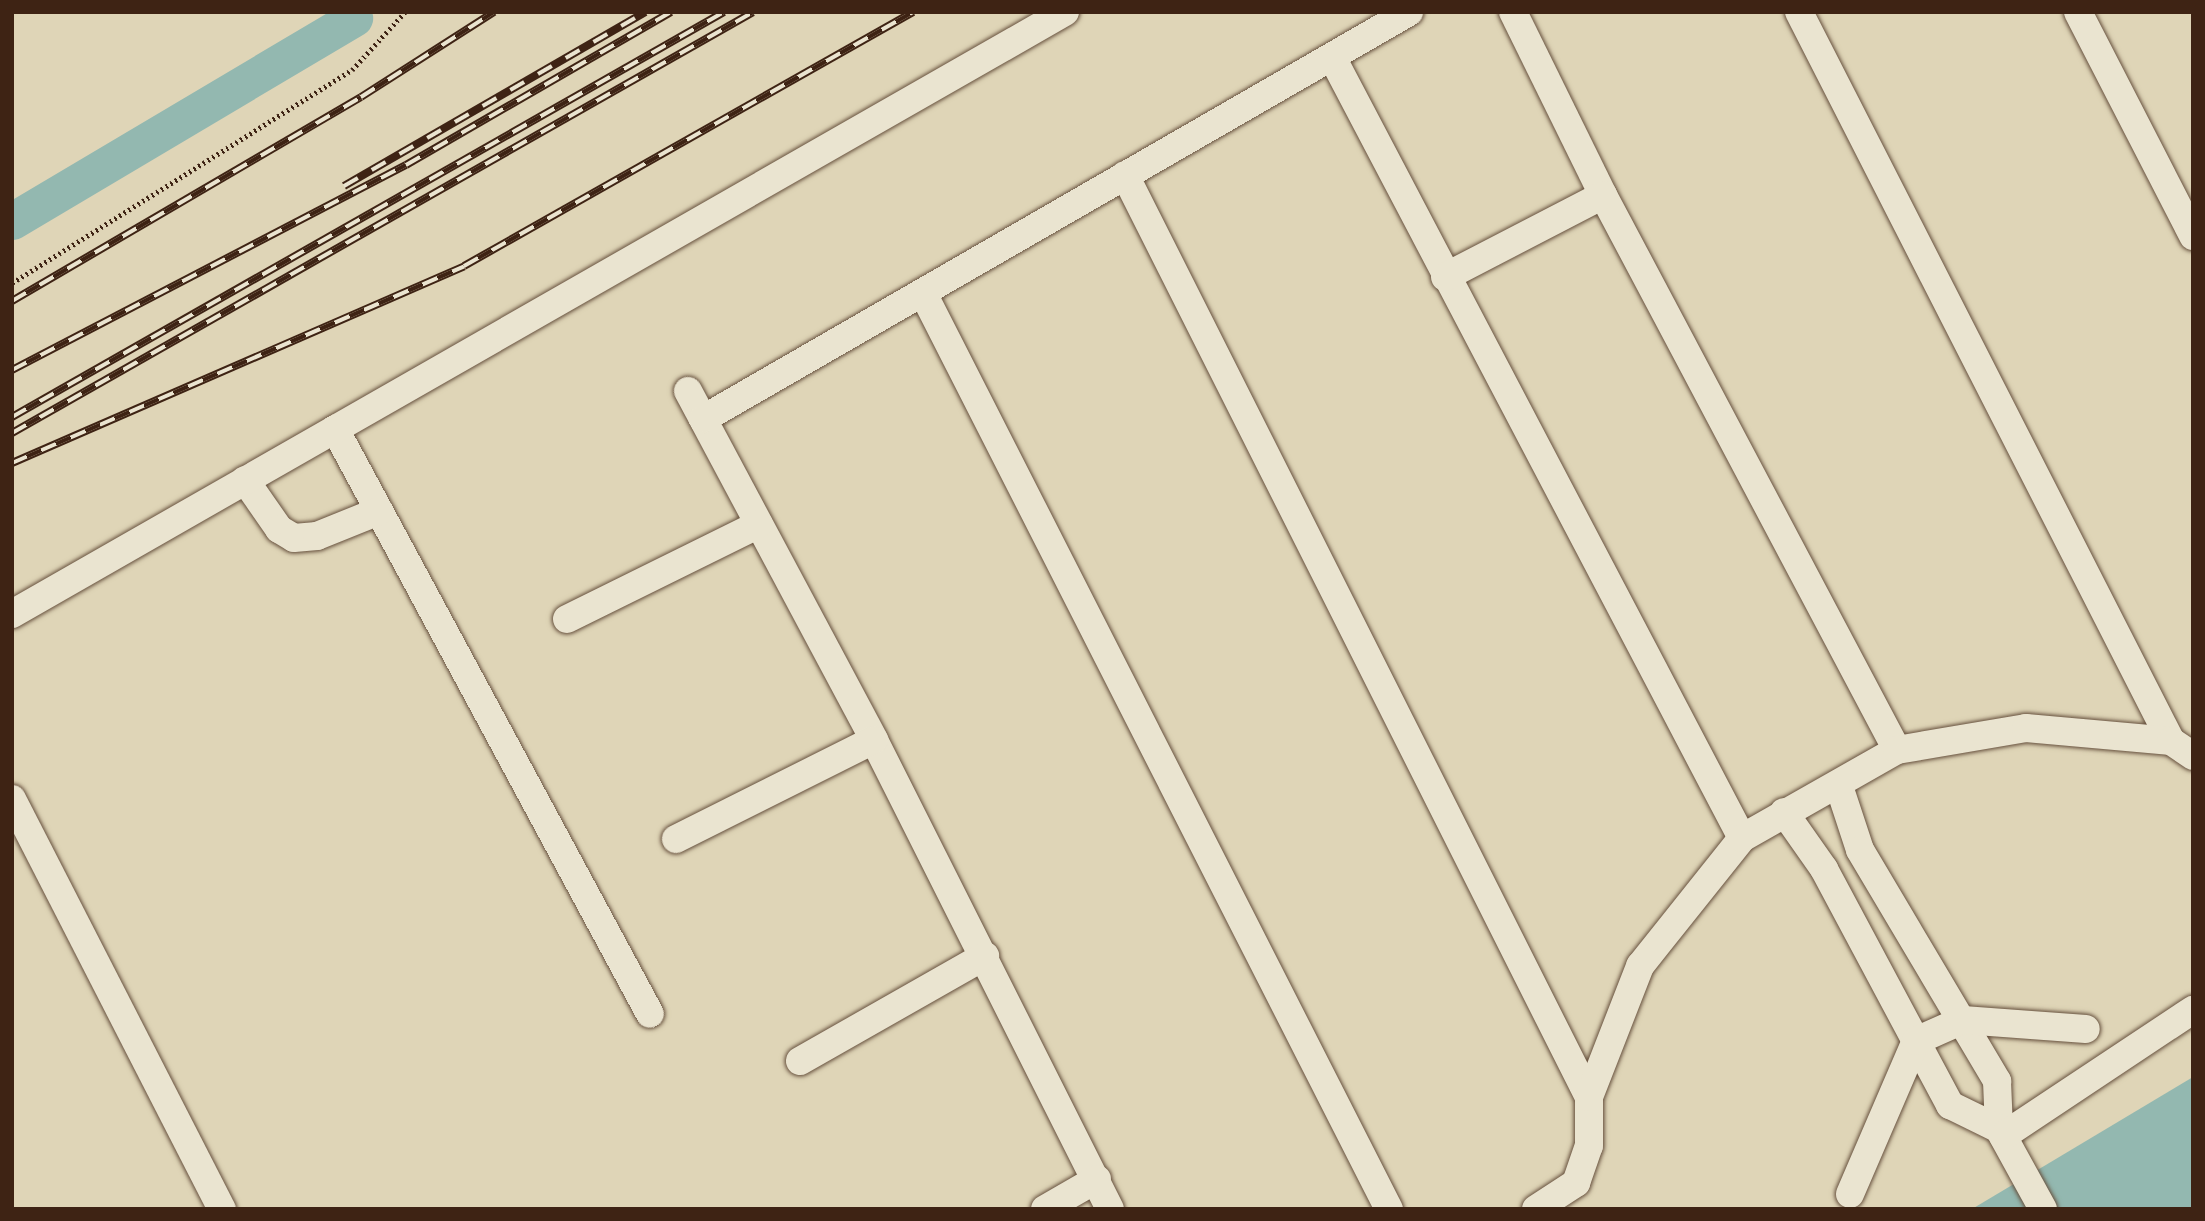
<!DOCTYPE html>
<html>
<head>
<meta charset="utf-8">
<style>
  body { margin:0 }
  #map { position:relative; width:2205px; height:1221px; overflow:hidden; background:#dfd5b7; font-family:"Gentium Book Plus",serif }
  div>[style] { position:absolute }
  .water>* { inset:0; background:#93b8b0 }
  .canal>* { height:37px; margin:-18.5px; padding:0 18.5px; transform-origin:18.5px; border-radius:18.5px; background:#93b8b0 }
  .path>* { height:4.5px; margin-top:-2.25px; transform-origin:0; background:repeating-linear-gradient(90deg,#3e2314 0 2px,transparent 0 5.5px) }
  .roads { filter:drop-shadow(0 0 2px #66503d) drop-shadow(0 0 2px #66503d) }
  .street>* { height:28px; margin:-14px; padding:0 14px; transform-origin:14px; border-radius:14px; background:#eae4d0 }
  .rail>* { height:8px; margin-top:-4px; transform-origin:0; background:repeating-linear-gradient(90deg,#eae4d0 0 16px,#3e2314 0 32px); box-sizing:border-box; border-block:2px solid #3e2314 }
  span { translate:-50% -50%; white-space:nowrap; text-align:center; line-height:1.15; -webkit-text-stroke:7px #eae4d0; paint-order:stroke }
  .frame { position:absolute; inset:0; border:14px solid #3e2314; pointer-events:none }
</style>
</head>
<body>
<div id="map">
  <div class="water">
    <div style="clip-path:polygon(2193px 1077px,2193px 1209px,1972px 1209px)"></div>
  </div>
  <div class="canal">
    <div style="left:12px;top:221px;width:398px;rotate:-30.7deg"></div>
  </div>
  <div class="path">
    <div style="left:12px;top:283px;width:401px;rotate:-32.1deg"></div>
    <div style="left:352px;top:70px;width:79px;rotate:-47.6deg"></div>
  </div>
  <div class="roads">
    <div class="street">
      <div style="left:1513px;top:12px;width:204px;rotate:63.8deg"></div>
      <div style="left:1603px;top:195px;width:628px;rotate:62.09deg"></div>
      <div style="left:1799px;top:12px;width:818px;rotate:62.97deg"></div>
      <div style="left:2078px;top:12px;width:252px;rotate:62.8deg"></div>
      <div style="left:1332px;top:57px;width:882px;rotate:62.3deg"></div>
      <div style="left:1125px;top:175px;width:1032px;rotate:63.29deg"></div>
      <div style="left:1445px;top:277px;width:178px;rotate:-27.4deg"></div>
      <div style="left:923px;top:293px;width:1028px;rotate:63.04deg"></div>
      <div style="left:688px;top:391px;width:395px;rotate:61.9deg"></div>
      <div style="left:874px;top:740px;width:525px;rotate:63.29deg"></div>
      <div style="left:703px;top:419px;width:815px;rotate:-29.96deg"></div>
      <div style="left:335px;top:429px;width:664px;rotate:61.7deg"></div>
      <div style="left:245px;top:480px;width:60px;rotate:55.2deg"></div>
      <div style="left:279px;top:529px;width:17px;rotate:31deg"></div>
      <div style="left:294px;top:538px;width:23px;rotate:-5deg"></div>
      <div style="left:317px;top:536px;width:67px;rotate:-22deg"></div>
      <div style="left:12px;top:614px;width:1213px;rotate:-29.76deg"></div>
      <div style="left:567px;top:619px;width:214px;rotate:-26.3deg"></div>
      <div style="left:1839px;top:786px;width:67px;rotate:71.8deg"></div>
      <div style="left:1860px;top:850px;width:269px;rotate:59.3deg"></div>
      <div style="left:1997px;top:1081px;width:48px;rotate:87.6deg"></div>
      <div style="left:1999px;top:1129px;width:91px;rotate:61.2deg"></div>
      <div style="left:12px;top:799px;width:461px;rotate:62.9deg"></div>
      <div style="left:1784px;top:812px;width:70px;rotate:54.9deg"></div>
      <div style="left:1824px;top:869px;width:268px;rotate:61.9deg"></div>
      <div style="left:1950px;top:1105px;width:55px;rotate:26.1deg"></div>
      <div style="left:676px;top:839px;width:221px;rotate:-26.6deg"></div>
      <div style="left:800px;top:1061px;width:213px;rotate:-29.6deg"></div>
      <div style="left:2003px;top:1136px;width:228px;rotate:-33.6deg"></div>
      <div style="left:1850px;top:1194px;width:167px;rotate:-66.7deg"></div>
      <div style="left:1916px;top:1041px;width:51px;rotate:-24.1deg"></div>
      <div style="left:1963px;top:1020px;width:123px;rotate:4.2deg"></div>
      <div style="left:1045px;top:1209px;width:60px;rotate:-30deg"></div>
      <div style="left:1536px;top:1209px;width:48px;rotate:-33deg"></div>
      <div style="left:1576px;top:1183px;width:39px;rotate:-71deg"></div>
      <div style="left:1589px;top:1146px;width:49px;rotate:-90deg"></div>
      <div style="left:1589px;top:1097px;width:141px;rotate:-68.7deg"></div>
      <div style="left:1640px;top:966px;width:164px;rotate:-51.4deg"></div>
      <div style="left:1742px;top:838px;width:178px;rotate:-29.6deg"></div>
      <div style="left:1897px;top:750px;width:131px;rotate:-9.7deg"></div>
      <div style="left:2026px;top:728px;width:146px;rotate:5.1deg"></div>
      <div style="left:2171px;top:741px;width:27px;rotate:34deg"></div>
    </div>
  </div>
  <div class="rail">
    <div style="left:344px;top:186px;width:348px;rotate:-30deg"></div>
    <div style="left:12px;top:301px;width:404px;rotate:-30.3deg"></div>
    <div style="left:361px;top:97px;width:158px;rotate:-32.6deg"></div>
    <div style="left:12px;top:370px;width:444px;rotate:-27.5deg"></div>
    <div style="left:406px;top:165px;width:306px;rotate:-30deg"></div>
    <div style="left:12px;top:417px;width:819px;rotate:-29.63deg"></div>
    <div style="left:12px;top:433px;width:852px;rotate:-29.6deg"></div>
    <div style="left:12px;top:463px;width:493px;rotate:-23.5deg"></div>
    <div style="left:464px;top:266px;width:516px;rotate:-29.5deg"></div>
  </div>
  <div class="frame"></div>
</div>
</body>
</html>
